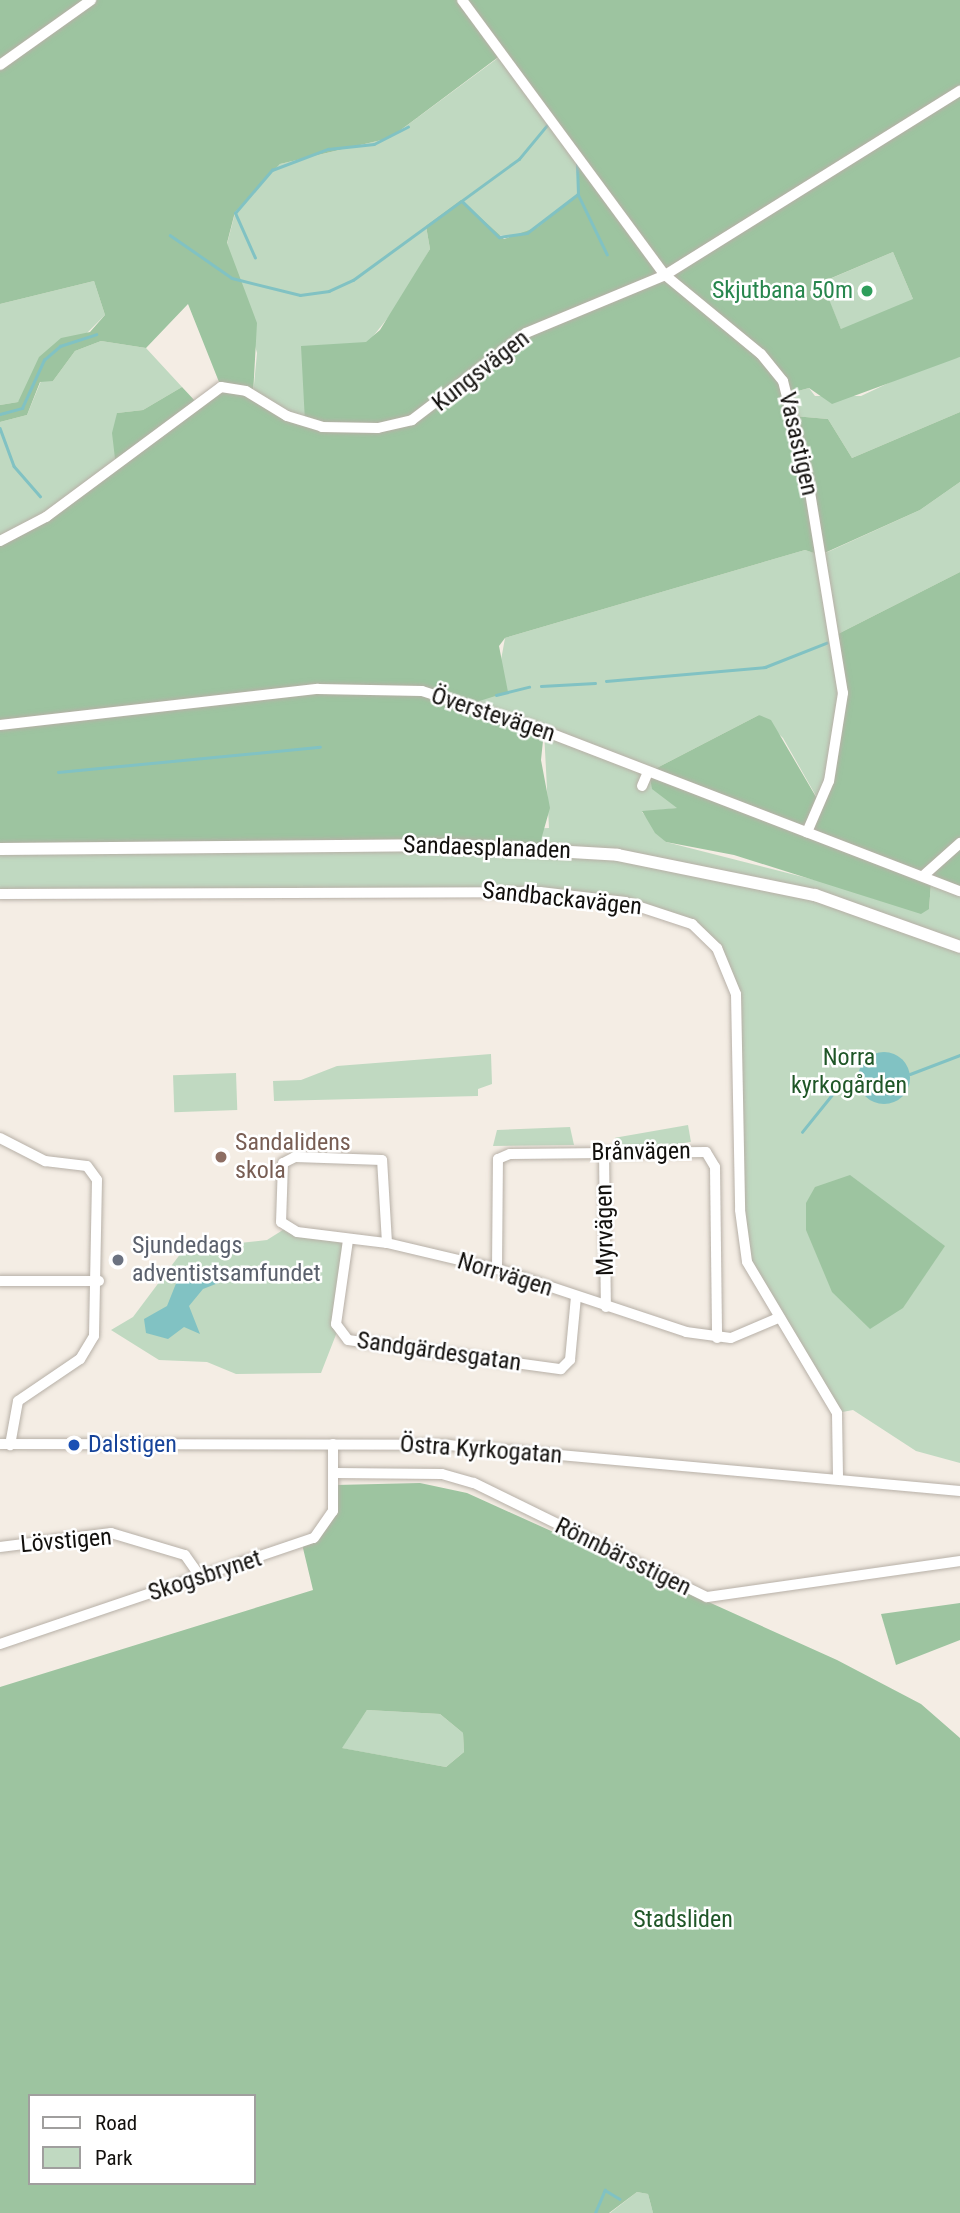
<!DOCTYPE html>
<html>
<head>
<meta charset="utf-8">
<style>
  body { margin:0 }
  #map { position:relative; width:960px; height:2213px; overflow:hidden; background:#f4ede4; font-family:"Roboto Condensed",sans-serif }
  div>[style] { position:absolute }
  .green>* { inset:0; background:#c0d9c1; transform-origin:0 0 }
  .forest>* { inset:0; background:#9dc4a0 }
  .water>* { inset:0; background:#81c2c3 }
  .round { border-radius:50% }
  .stream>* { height:2.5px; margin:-1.25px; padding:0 1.25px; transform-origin:1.25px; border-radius:1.25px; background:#81c2c3 }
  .roads { filter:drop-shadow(0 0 2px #b7b0a7) drop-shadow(0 0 2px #b7b0a7) }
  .minor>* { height:10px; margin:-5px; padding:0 5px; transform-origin:5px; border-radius:5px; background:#fff }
  .major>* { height:12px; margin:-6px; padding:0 6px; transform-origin:6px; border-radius:6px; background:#fff }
  .dots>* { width:19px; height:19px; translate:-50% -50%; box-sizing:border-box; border:4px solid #fff; border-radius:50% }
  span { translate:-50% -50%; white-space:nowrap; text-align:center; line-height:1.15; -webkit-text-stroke:5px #fff; paint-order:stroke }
  .leisure-label { font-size:24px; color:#27864d }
  .right { translate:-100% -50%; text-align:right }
  .street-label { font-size:24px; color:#12100d }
  .park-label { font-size:24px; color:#1f5627 }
  .education-label { font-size:24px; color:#785e54 }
  .left { translate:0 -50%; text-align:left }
  .worship-label { font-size:24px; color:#5b616d }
  .transit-label { font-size:24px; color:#164399 }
  .legend { position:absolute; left:28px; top:2094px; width:228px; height:91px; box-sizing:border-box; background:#fff; border:2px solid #a09f9e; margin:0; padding:9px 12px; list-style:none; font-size:21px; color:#12100d }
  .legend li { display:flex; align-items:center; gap:14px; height:35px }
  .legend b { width:35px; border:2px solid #a09f9e }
</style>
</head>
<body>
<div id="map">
  <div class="green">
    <div style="clip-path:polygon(506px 52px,577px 165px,578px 194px,538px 227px,513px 237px,426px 226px,430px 249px,398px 305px,305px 422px,253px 395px,257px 353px,227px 244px,235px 213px,280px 164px,390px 138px)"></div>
    <div style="left:893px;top:252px;width:52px;height:78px;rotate:67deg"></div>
    <div style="clip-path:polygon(94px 281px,105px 315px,18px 402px,0 405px,0 304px)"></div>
    <div style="clip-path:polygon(101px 341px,146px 348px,182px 387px,143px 410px,117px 413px,116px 467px,0 541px,0 422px,27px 415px,41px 381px,53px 381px,75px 351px)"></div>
    <div style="clip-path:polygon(960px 357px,960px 412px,852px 458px,828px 419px,794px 416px,787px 394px,809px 388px,815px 396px,861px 396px,933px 362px)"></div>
    <div style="clip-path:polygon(960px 482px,960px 572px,834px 636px,843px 693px,820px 803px,783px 738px,759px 715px,649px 772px,678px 808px,642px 812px,666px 842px,929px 909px,931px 883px,960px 891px,960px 1463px,916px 1451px,853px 1410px,837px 1413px,747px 1262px,736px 994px,717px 948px,678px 916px,566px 894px,0 894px,0 849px,549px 828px,544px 731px,468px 704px,501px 660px,505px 638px,805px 550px,821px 555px,920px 510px)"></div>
    <div style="clip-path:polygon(491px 1054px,492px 1084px,478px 1089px,478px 1096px,274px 1101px,273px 1081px,301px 1080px,337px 1066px)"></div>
    <div style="left:236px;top:1073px;width:37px;height:63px;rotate:88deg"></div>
    <div style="left:688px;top:1125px;width:17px;height:74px;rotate:80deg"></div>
    <div style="clip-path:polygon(570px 1127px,574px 1145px,493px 1146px,497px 1130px)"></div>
    <div style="clip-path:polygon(286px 1228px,348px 1240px,337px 1332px,321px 1373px,236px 1374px,207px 1362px,159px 1360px,111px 1330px,133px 1317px,184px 1249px,267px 1240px)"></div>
    <div style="clip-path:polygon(367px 1710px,440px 1714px,463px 1733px,464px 1752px,446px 1767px,341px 1748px)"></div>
    <div style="clip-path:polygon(637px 2192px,648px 2194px,653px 2213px,610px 2213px)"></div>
  </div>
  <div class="forest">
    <div style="clip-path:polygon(evenodd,0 0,960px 0,960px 357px,832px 404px,809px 388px,787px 394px,794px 416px,828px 419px,852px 458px,960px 412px,960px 482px,920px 510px,820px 555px,805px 550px,505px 638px,499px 646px,508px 692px,470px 704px,544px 731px,541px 760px,550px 808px,539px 847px,0 849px,0 541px,116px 467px,112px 433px,117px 413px,143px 410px,182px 387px,196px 402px,221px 387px,188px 304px,146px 348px,101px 341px,75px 351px,53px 381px,40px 382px,27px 415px,0 422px,0 405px,18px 402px,39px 357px,61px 338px,90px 332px,105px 315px,94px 281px,0 304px,0 0,505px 52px,577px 165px,578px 194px,538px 227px,504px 239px,461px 200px,426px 226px,430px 249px,380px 330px,366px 342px,301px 346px,305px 422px,253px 395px,257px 323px,227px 243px,235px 212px,280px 164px,390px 138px,505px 52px,0 0,893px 252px,913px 299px,841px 329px,822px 282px,893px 252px)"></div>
    <div style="clip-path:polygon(960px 572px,960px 891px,931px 883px,929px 909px,921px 914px,734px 855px,666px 842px,655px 833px,642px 811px,677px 808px,652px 789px,649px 772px,759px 715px,771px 720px,819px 802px,841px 733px,834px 636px)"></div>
    <div style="clip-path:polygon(850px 1175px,945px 1246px,903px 1308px,870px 1329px,832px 1292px,806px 1230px,806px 1203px,815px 1187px)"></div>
    <div style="clip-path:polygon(evenodd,420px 1483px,467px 1493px,837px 1660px,921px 1704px,960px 1738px,960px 2213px,653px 2213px,648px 2194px,637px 2192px,609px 2213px,0 2213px,0 1687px,313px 1590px,302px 1544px,322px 1530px,336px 1485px,420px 1483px,367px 1710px,440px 1714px,463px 1733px,464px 1752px,446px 1767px,342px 1748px,367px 1710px,420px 1483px,30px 2096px,254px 2096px,254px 2183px,30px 2183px,30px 2096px)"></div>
    <div style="clip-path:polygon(960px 1603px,960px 1640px,896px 1665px,881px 1614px)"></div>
  </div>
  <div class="water">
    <div class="round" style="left:858px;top:1052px;width:52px;height:52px"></div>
    <div style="clip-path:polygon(215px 1266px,249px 1271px,203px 1289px,189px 1306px,200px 1334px,184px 1327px,168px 1339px,146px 1333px,144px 1319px,167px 1306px,179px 1276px)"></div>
  </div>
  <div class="stream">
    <div style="left:578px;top:194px;width:67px;rotate:64.2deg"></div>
    <div style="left:462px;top:201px;width:52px;rotate:44.2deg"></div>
    <div style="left:499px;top:237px;width:28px;rotate:-8deg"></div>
    <div style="left:527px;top:233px;width:64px;rotate:-37.4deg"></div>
    <div style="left:578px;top:194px;width:30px;rotate:-92deg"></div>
    <div style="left:170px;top:235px;width:75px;rotate:34.7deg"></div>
    <div style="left:232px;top:278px;width:70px;rotate:14deg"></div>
    <div style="left:300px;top:295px;width:29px;rotate:-8deg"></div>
    <div style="left:329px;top:291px;width:26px;rotate:-25deg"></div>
    <div style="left:353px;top:280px;width:205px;rotate:-36.1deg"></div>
    <div style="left:519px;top:159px;width:45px;rotate:-50.4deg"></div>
    <div style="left:255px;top:258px;width:49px;rotate:-114deg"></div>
    <div style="left:235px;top:213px;width:57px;rotate:-49.3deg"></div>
    <div style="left:272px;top:170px;width:60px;rotate:-20.6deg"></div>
    <div style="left:328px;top:149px;width:46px;rotate:-6.2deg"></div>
    <div style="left:374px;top:144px;width:38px;rotate:-27deg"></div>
    <div style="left:0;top:414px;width:23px;rotate:-15deg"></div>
    <div style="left:22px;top:408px;width:53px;rotate:-65.4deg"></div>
    <div style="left:44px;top:360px;width:21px;rotate:-41deg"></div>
    <div style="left:60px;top:346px;width:38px;rotate:-18deg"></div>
    <div style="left:0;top:428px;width:40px;rotate:69.8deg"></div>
    <div style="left:14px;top:466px;width:40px;rotate:49deg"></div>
    <div style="left:606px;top:681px;width:160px;rotate:-5deg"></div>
    <div style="left:765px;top:667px;width:66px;rotate:-21.5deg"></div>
    <div style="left:541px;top:686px;width:54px;rotate:-3.2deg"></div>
    <div style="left:496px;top:695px;width:34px;rotate:-14deg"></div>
    <div style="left:58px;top:772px;width:263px;rotate:-5.5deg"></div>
    <div style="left:910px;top:1074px;width:53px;rotate:-20.8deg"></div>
    <div style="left:802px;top:1132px;width:53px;rotate:-51.2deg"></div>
    <div style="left:835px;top:1091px;width:25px;rotate:-18deg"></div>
    <div style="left:595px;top:2213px;width:25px;rotate:-67deg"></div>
    <div style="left:605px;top:2190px;width:17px;rotate:31deg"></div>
  </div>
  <div class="roads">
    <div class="minor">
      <div style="left:462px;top:0;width:342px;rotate:53.6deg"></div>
      <div style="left:665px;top:275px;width:124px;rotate:39.5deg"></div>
      <div style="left:761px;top:354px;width:35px;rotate:51deg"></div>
      <div style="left:783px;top:381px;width:102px;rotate:75.8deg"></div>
      <div style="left:808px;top:480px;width:216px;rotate:80.7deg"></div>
      <div style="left:843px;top:693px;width:89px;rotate:99deg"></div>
      <div style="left:829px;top:781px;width:56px;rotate:113.3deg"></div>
      <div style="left:0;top:65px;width:112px;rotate:-35.5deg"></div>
      <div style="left:0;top:541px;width:52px;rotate:-27.6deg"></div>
      <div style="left:46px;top:517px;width:218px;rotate:-36.6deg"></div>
      <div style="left:221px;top:387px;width:25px;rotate:9deg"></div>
      <div style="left:246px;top:391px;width:48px;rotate:31.4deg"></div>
      <div style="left:287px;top:416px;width:37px;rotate:17deg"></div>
      <div style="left:322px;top:427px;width:56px;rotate:1deg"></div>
      <div style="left:378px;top:428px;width:35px;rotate:-13deg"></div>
      <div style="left:412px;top:420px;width:143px;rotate:-37.3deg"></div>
      <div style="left:526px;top:333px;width:151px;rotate:-22.6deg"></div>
      <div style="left:665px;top:275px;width:348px;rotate:-32deg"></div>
      <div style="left:0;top:725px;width:320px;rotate:-6.5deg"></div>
      <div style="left:318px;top:689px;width:104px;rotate:1.1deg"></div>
      <div style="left:422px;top:691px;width:118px;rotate:17.8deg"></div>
      <div style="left:534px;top:727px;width:456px;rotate:21.1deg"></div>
      <div style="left:642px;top:786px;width:15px;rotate:-67deg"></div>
      <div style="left:923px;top:876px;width:50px;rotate:-41.7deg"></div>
      <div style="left:0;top:894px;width:540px;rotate:-0.21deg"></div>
      <div style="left:540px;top:892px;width:86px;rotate:6.7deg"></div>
      <div style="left:625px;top:902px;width:71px;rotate:18.2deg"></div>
      <div style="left:692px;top:924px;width:35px;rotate:44deg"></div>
      <div style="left:717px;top:948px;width:50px;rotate:67.6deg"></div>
      <div style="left:736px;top:994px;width:216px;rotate:88.9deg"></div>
      <div style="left:740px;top:1210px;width:52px;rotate:82.3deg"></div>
      <div style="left:747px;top:1262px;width:176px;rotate:59.2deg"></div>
      <div style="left:837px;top:1413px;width:66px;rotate:89.1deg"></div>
      <div style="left:0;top:1138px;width:51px;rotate:27.1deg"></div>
      <div style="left:45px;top:1161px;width:42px;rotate:6.8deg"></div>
      <div style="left:87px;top:1166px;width:17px;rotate:54deg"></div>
      <div style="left:97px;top:1180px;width:156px;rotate:91.1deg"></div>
      <div style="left:94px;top:1336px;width:27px;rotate:121deg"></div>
      <div style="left:80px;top:1359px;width:75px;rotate:145.9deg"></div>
      <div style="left:18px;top:1401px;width:45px;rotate:100.3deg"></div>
      <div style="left:604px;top:1152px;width:155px;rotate:89.3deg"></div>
      <div style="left:348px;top:1240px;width:85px;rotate:98.1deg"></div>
      <div style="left:336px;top:1324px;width:20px;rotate:53deg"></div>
      <div style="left:348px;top:1340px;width:215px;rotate:7.8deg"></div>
      <div style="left:561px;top:1369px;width:13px;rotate:-45deg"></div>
      <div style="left:570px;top:1360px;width:63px;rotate:-84.6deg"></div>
      <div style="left:387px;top:1243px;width:83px;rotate:-93.4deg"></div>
      <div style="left:382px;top:1160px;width:87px;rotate:-178deg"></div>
      <div style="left:295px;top:1157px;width:13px;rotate:153deg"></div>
      <div style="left:283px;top:1163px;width:59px;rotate:91.9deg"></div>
      <div style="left:281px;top:1222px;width:19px;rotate:32deg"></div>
      <div style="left:297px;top:1232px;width:91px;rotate:7deg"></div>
      <div style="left:387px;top:1243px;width:113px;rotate:13.3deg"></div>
      <div style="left:497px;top:1269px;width:199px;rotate:18.4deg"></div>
      <div style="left:686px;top:1332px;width:45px;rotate:7.6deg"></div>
      <div style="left:731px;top:1338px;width:49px;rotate:-22.9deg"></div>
      <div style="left:497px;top:1269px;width:110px;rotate:-89.5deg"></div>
      <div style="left:498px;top:1159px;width:13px;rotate:-23deg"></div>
      <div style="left:510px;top:1154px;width:196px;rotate:-0.6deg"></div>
      <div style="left:706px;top:1152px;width:17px;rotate:59deg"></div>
      <div style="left:715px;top:1167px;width:171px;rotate:89.3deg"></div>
      <div style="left:0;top:1281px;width:99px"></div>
      <div style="left:0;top:1444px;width:448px;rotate:0.1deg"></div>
      <div style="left:448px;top:1445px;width:514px;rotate:5.13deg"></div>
      <div style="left:335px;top:1473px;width:107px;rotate:0.5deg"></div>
      <div style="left:442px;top:1474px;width:33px;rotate:16deg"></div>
      <div style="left:474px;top:1483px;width:259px;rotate:26.1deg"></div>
      <div style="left:707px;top:1597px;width:256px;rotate:-8.1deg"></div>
      <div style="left:0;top:1547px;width:112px;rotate:-7.2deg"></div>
      <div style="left:111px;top:1533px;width:77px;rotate:16.6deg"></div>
      <div style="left:185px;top:1555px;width:28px;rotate:55deg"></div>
      <div style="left:0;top:1644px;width:331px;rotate:-18.7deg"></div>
      <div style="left:314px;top:1538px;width:33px;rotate:-55deg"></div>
      <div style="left:333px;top:1511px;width:67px;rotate:-90deg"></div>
    </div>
    <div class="major">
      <div style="left:0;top:849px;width:452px;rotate:-0.5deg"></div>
      <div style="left:452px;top:845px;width:166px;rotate:3.4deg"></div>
      <div style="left:618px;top:855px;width:201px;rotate:11.5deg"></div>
      <div style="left:815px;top:895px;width:154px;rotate:19.7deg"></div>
    </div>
  </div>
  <div class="dots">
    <div style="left:867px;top:291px;background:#2e9e5b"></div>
    <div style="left:221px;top:1157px;background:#8d6e63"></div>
    <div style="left:118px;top:1260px;background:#6b7280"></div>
    <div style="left:74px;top:1445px;background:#1a4fb4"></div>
  </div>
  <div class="leisure-label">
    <span class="right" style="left:853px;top:291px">Skjutbana 50m</span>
  </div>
  <div class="street-label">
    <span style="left:481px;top:371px;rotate:-38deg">Kungsvägen</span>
    <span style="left:798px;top:444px;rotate:77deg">Vasastigen</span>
    <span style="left:493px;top:715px;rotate:18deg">Överstevägen</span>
    <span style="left:487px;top:848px;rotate:2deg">Sandaesplanaden</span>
    <span style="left:562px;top:899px;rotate:6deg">Sandbackavägen</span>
    <span style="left:641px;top:1152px;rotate:-1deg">Brånvägen</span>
    <span style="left:605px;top:1230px;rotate:-91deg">Myrvägen</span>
    <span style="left:505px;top:1275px;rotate:17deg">Norrvägen</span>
    <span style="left:439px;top:1352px;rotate:8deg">Sandgärdesgatan</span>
    <span style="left:481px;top:1450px;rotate:4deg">Östra Kyrkogatan</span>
    <span style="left:66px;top:1541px;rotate:-5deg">Lövstigen</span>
    <span style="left:623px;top:1557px;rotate:26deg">Rönnbärsstigen</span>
    <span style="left:205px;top:1576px;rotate:-18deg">Skogsbrynet</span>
  </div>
  <div class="park-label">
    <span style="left:849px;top:1072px">Norra<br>kyrkogården</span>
    <span style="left:683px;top:1920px">Stadsliden</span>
  </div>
  <div class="education-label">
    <span class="left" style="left:235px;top:1157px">Sandalidens<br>skola</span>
  </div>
  <div class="worship-label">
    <span class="left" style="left:132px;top:1260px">Sjundedags<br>adventistsamfundet</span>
  </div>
  <div class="transit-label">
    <span class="left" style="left:88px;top:1445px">Dalstigen</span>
  </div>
  <ul class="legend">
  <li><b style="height:9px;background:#fff"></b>Road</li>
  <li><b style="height:19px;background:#c0d9c1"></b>Park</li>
  </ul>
</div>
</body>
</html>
